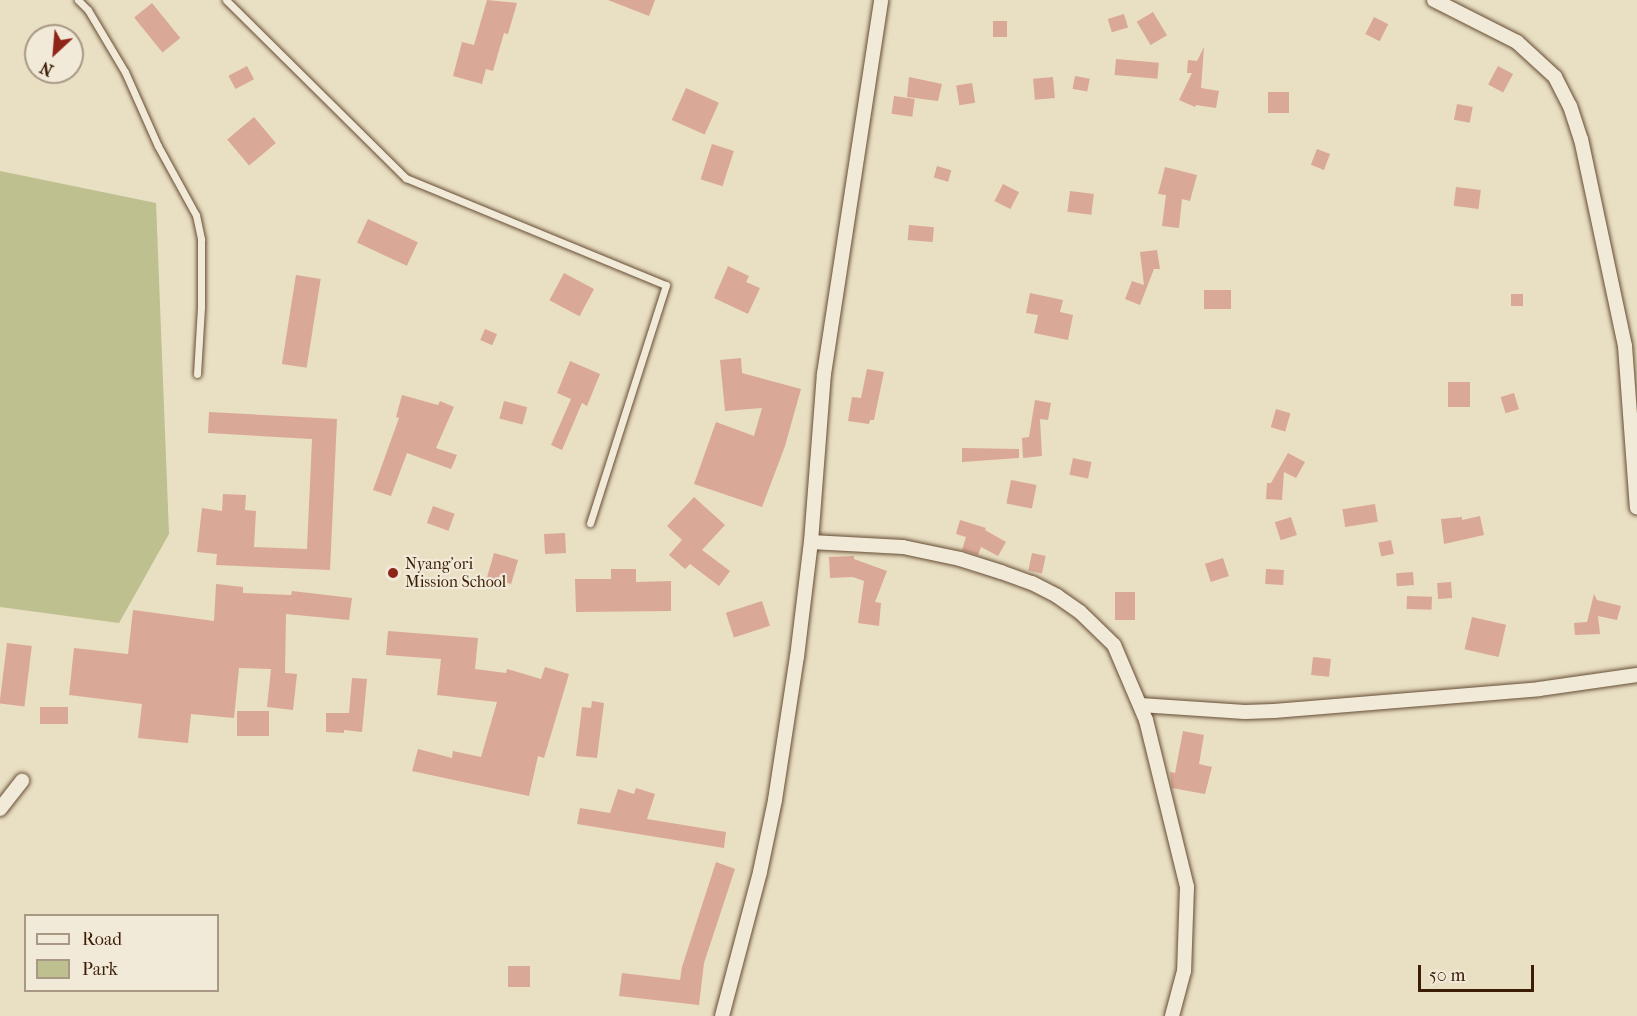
<!DOCTYPE html>
<html>
<head>
<meta charset="utf-8">
<style>
  body { margin:0 }
  #map { position:relative; width:1637px; height:1016px; overflow:hidden; background:#e9dfc3; font-family:"IM FELL French Canon",serif }
  div>[style] { position:absolute }
  .green>* { inset:0; background:#bec08f }
  .building>* { inset:0; background:#daa896; transform-origin:0 0 }
  .roads { filter:drop-shadow(0 0 2px #664d34) drop-shadow(0 0 2px #664d34) }
  .service>* { height:7px; margin:-3.5px; padding:0 3.5px; transform-origin:3.5px; border-radius:3.5px; background:#f1ead8 }
  .minor>* { height:14px; margin:-7px; padding:0 7px; transform-origin:7px; border-radius:7px; background:#f1ead8 }
  .dots>* { width:16px; height:16px; translate:-50% -50%; box-sizing:border-box; border:3px solid #f1ead8; border-radius:50% }
  span { translate:-50% -50%; white-space:nowrap; text-align:center; line-height:1.15; -webkit-text-stroke:4.5px #f1ead8; paint-order:stroke }
  .poi-label { font-size:16px; color:#3b1c05 }
  .left { translate:0 -50%; text-align:left }
  .legend { position:absolute; left:24px; top:914px; width:195px; height:78px; box-sizing:border-box; background:#f1ead8; border:2px solid #a89884; margin:0; padding:8px 10px; list-style:none; font-size:18px; color:#3b1c05 }
  .legend li { display:flex; align-items:center; gap:12px; height:30px }
  .legend b { width:30px; border:2px solid #a89884 }
  .north { position:absolute; left:24px; top:24px; width:60px; height:60px; box-sizing:border-box; background:#f1ead8; border:2px solid #a89884; border-radius:50%; rotate:206deg; font-size:16px; font-weight:700; line-height:24px; text-align:center; color:#3b1c05 }
  .north::after { content:''; display:block; margin:auto; width:21px; height:27px; background:#8f2418; clip-path:polygon(50% 0,100% 100%,50% 72%,0 100%) }
  .scale { position:absolute; left:1418px; top:965px; width:116px; height:27px; box-sizing:border-box; border:3px solid #3b1c05; border-top:0; padding-left:8px; font-size:18px; line-height:21px; white-space:nowrap; color:#3b1c05; -webkit-text-stroke:4px #f1ead8; paint-order:stroke }
</style>
</head>
<body>
<div id="map">
  <div class="green">
    <div style="clip-path:polygon(0 171px,156px 203px,169px 534px,119px 623px,0 607px)"></div>
  </div>
  <div class="building">
    <div style="clip-path:polygon(487px 0,517px 3px,508px 34px,504px 33px,493px 71px,486px 69px,482px 84px,453px 76px,462px 42px,474px 45px)"></div>
    <div style="clip-path:polygon(608px 0,655px 0,649px 16px)"></div>
    <div style="left:152px;top:3px;width:45px;height:23px;rotate:51deg"></div>
    <div style="left:1153px;top:12px;width:27px;height:19px;rotate:59deg"></div>
    <div style="left:1124px;top:14px;width:14px;height:17px;rotate:73deg"></div>
    <div style="left:1374px;top:17px;width:16px;height:19px;rotate:27deg"></div>
    <div style="left:993px;top:21px;width:14px;height:16px"></div>
    <div style="clip-path:polygon(1204px 47px,1201px 88px,1219px 91px,1216px 108px,1196px 105px,1195px 107px,1179px 100px,1192px 73px,1187px 73px,1188px 60px,1197px 61px)"></div>
    <div style="left:1116px;top:59px;width:43px;height:16px;rotate:5deg"></div>
    <div style="left:247px;top:66px;width:15px;height:21px;rotate:62deg"></div>
    <div style="left:1498px;top:66px;width:17px;height:21px;rotate:28deg"></div>
    <div style="left:1075px;top:76px;width:15px;height:13px;rotate:11deg"></div>
    <div style="clip-path:polygon(909px 77px,942px 84px,938px 101px,907px 97px)"></div>
    <div style="left:1053px;top:77px;width:21px;height:20px;rotate:85deg"></div>
    <div style="left:972px;top:83px;width:20px;height:16px;rotate:81deg"></div>
    <div style="left:686px;top:88px;width:36px;height:35px;rotate:24deg"></div>
    <div style="left:1268px;top:92px;width:21px;height:21px"></div>
    <div style="left:894px;top:96px;width:21px;height:18px;rotate:8deg"></div>
    <div style="left:1457px;top:104px;width:16px;height:16px;rotate:11deg"></div>
    <div style="left:254px;top:117px;width:34px;height:35px;rotate:50deg"></div>
    <div style="left:712px;top:144px;width:23px;height:37px;rotate:18deg"></div>
    <div style="left:1317px;top:149px;width:14px;height:17px;rotate:21deg"></div>
    <div style="left:937px;top:166px;width:15px;height:12px;rotate:16deg"></div>
    <div style="clip-path:polygon(1165px 167px,1197px 175px,1190px 201px,1182px 199px,1179px 228px,1162px 226px,1166px 195px,1158px 194px)"></div>
    <div style="left:1003px;top:184px;width:18px;height:19px;rotate:27deg"></div>
    <div style="left:1456px;top:187px;width:25px;height:19px;rotate:7deg"></div>
    <div style="left:1070px;top:191px;width:24px;height:21px;rotate:7deg"></div>
    <div style="left:368px;top:219px;width:55px;height:26px;rotate:25deg"></div>
    <div style="left:909px;top:225px;width:25px;height:15px;rotate:5deg"></div>
    <div style="clip-path:polygon(1157px 250px,1160px 269px,1154px 269px,1140px 305px,1125px 299px,1132px 281px,1144px 285px,1140px 252px)"></div>
    <div style="clip-path:polygon(728px 266px,749px 276px,746px 282px,760px 288px,748px 314px,714px 298px)"></div>
    <div style="left:564px;top:273px;width:34px;height:31px;rotate:28deg"></div>
    <div style="left:296px;top:275px;width:25px;height:90px;rotate:9deg"></div>
    <div style="left:1204px;top:290px;width:27px;height:19px"></div>
    <div style="clip-path:polygon(1030px 293px,1063px 300px,1060px 312px,1073px 315px,1068px 340px,1034px 333px,1038px 315px,1026px 313px)"></div>
    <div style="left:1511px;top:294px;width:12px;height:12px"></div>
    <div style="left:485px;top:329px;width:13px;height:12px;rotate:23deg"></div>
    <div style="clip-path:polygon(741px 358px,742px 373px,801px 389px,785px 446px,762px 507px,694px 484px,716px 422px,754px 436px,762px 408px,725px 411px,720px 360px)"></div>
    <div style="clip-path:polygon(570px 361px,600px 374px,587px 406px,582px 403px,562px 450px,551px 445px,571px 399px,557px 393px)"></div>
    <div style="clip-path:polygon(867px 369px,884px 372px,874px 420px,870px 420px,869px 424px,848px 421px,852px 397px,861px 398px)"></div>
    <div style="left:1448px;top:382px;width:22px;height:25px"></div>
    <div style="left:1514px;top:393px;width:17px;height:14px;rotate:73deg"></div>
    <div style="clip-path:polygon(402px 395px,438px 405px,440px 401px,454px 407px,436px 448px,457px 455px,451px 469px,407px 453px,391px 496px,373px 490px,399px 418px,396px 417px)"></div>
    <div style="clip-path:polygon(1035px 400px,1051px 403px,1048px 420px,1040px 419px,1042px 456px,1023px 458px,1022px 438px,1029px 437px)"></div>
    <div style="left:504px;top:401px;width:24px;height:18px;rotate:15deg"></div>
    <div style="left:1276px;top:409px;width:15px;height:19px;rotate:16deg"></div>
    <div style="clip-path:polygon(209px 412px,337px 419px,330px 570px,216px 565px,217px 554px,197px 552px,202px 508px,222px 511px,223px 494px,246px 495px,245px 510px,256px 511px,254px 547px,307px 549px,312px 439px,208px 433px)"></div>
    <div style="clip-path:polygon(962px 448px,1019px 449px,1019px 458px,962px 462px)"></div>
    <div style="clip-path:polygon(1288px 453px,1305px 462px,1296px 478px,1284px 472px,1282px 500px,1266px 499px,1267px 483px,1271px 483px)"></div>
    <div style="left:1073px;top:458px;width:19px;height:17px;rotate:12deg"></div>
    <div style="left:1011px;top:480px;width:26px;height:24px;rotate:11deg"></div>
    <div style="clip-path:polygon(694px 497px,725px 525px,702px 550px,730px 571px,719px 586px,690px 564px,685px 569px,669px 555px,682px 540px,667px 526px)"></div>
    <div style="left:1375px;top:504px;width:18px;height:33px;rotate:81deg"></div>
    <div style="left:433px;top:506px;width:23px;height:18px;rotate:20deg"></div>
    <div style="clip-path:polygon(1480px 516px,1484px 535px,1444px 544px,1441px 519px,1462px 517px,1462px 520px)"></div>
    <div style="left:1291px;top:517px;width:19px;height:17px;rotate:72deg"></div>
    <div style="clip-path:polygon(960px 520px,986px 528px,985px 530px,1006px 542px,998px 556px,981px 547px,978px 555px,962px 550px,966px 537px,956px 534px)"></div>
    <div style="left:565px;top:533px;width:20px;height:21px;rotate:87deg"></div>
    <div style="left:1391px;top:540px;width:14px;height:13px;rotate:78deg"></div>
    <div style="left:494px;top:553px;width:25px;height:25px;rotate:16deg"></div>
    <div style="left:1032px;top:553px;width:14px;height:18px;rotate:12deg"></div>
    <div style="clip-path:polygon(854px 556px,854px 559px,887px 571px,875px 602px,881px 603px,879px 626px,858px 623px,864px 581px,853px 577px,830px 578px,829px 557px)"></div>
    <div style="left:1223px;top:558px;width:19px;height:19px;rotate:72deg"></div>
    <div style="clip-path:polygon(611px 569px,636px 569px,636px 582px,671px 581px,671px 611px,576px 612px,575px 579px,611px 579px)"></div>
    <div style="left:1266px;top:569px;width:18px;height:15px;rotate:3deg"></div>
    <div style="left:1413px;top:572px;width:13px;height:17px;rotate:86deg"></div>
    <div style="left:1451px;top:582px;width:16px;height:14px;rotate:86deg"></div>
    <div style="clip-path:polygon(216px 584px,243px 587px,243px 593px,291px 595px,292px 591px,352px 598px,349px 620px,286px 614px,285px 673px,297px 674px,293px 710px,267px 707px,271px 669px,239px 668px,234px 718px,191px 714px,188px 743px,138px 738px,142px 704px,69px 695px,74px 648px,128px 654px,133px 610px,214px 621px)"></div>
    <div style="left:1115px;top:592px;width:20px;height:28px"></div>
    <div style="clip-path:polygon(1594px 594px,1597px 600px,1621px 606px,1617px 620px,1598px 616px,1600px 634px,1575px 635px,1574px 623px,1587px 622px)"></div>
    <div style="left:1407px;top:596px;width:25px;height:13px;rotate:2deg"></div>
    <div style="left:762px;top:601px;width:26px;height:38px;rotate:72deg"></div>
    <div style="left:1472px;top:617px;width:35px;height:33px;rotate:13deg"></div>
    <div style="clip-path:polygon(388px 631px,478px 638px,475px 669px,506px 673px,507px 669px,541px 679px,545px 667px,569px 674px,544px 758px,538px 756px,529px 796px,412px 771px,418px 749px,452px 758px,453px 751px,481px 757px,497px 702px,437px 695px,441px 659px,386px 655px)"></div>
    <div style="left:7px;top:643px;width:25px;height:61px;rotate:7deg"></div>
    <div style="left:1313px;top:657px;width:18px;height:18px;rotate:6deg"></div>
    <div style="clip-path:polygon(352px 678px,367px 679px,362px 732px,344px 730px,344px 733px,326px 732px,326px 713px,349px 713px)"></div>
    <div style="clip-path:polygon(592px 701px,604px 703px,597px 758px,576px 756px,582px 707px,591px 708px)"></div>
    <div style="left:68px;top:707px;width:17px;height:28px;rotate:90deg"></div>
    <div style="left:237px;top:711px;width:32px;height:25px"></div>
    <div style="clip-path:polygon(1183px 731px,1204px 735px,1199px 764px,1212px 767px,1205px 794px,1172px 788px,1170px 772px,1175px 773px)"></div>
    <div style="clip-path:polygon(636px 788px,655px 794px,647px 819px,726px 832px,724px 848px,577px 824px,580px 808px,610px 813px,618px 789px,634px 794px)"></div>
    <div style="clip-path:polygon(716px 862px,735px 869px,704px 963px,699px 1005px,619px 996px,622px 973px,680px 980px,682px 967px)"></div>
    <div style="left:508px;top:966px;width:22px;height:21px"></div>
  </div>
  <div class="roads">
    <div class="service">
      <div style="left:78px;top:0;width:14px;rotate:45deg"></div>
      <div style="left:88px;top:10px;width:72px;rotate:59.2deg"></div>
      <div style="left:125px;top:72px;width:81px;rotate:66deg"></div>
      <div style="left:158px;top:146px;width:79px;rotate:61.2deg"></div>
      <div style="left:196px;top:215px;width:25px;rotate:78deg"></div>
      <div style="left:201px;top:239px;width:68px;rotate:90deg"></div>
      <div style="left:201px;top:307px;width:67px;rotate:93.4deg"></div>
      <div style="left:226px;top:0;width:253px;rotate:44.7deg"></div>
      <div style="left:406px;top:178px;width:281px;rotate:22.4deg"></div>
      <div style="left:666px;top:285px;width:250px;rotate:107.7deg"></div>
    </div>
    <div class="minor">
      <div style="left:1434px;top:0;width:93px;rotate:26.8deg"></div>
      <div style="left:1517px;top:42px;width:52px;rotate:42.6deg"></div>
      <div style="left:1555px;top:77px;width:33px;rotate:63deg"></div>
      <div style="left:1570px;top:106px;width:35px;rotate:72deg"></div>
      <div style="left:1581px;top:139px;width:212px;rotate:78deg"></div>
      <div style="left:1625px;top:346px;width:162px;rotate:85.8deg"></div>
      <div style="left:811px;top:542px;width:92px;rotate:3.1deg"></div>
      <div style="left:903px;top:547px;width:58px;rotate:11.9deg"></div>
      <div style="left:960px;top:559px;width:43px;rotate:17.6deg"></div>
      <div style="left:1001px;top:572px;width:33px;rotate:20deg"></div>
      <div style="left:1032px;top:583px;width:28px;rotate:27deg"></div>
      <div style="left:1057px;top:596px;width:28px;rotate:35deg"></div>
      <div style="left:1080px;top:612px;width:47px;rotate:44.1deg"></div>
      <div style="left:1114px;top:645px;width:82px;rotate:66.9deg"></div>
      <div style="left:1146px;top:720px;width:172px;rotate:76.2deg"></div>
      <div style="left:1187px;top:887px;width:84px;rotate:92deg"></div>
      <div style="left:1184px;top:971px;width:47px;rotate:104.9deg"></div>
      <div style="left:1140px;top:705px;width:105px;rotate:3.8deg"></div>
      <div style="left:1245px;top:712px;width:29px;rotate:-2deg"></div>
      <div style="left:1274px;top:711px;width:266px;rotate:-4.7deg"></div>
      <div style="left:1539px;top:689px;width:99px;rotate:-8.1deg"></div>
      <div style="left:0;top:809px;width:36px;rotate:-52deg"></div>
      <div style="left:722px;top:1016px;width:149px;rotate:-75.2deg"></div>
      <div style="left:760px;top:872px;width:74px;rotate:-78.2deg"></div>
      <div style="left:775px;top:800px;width:145px;rotate:-81.3deg"></div>
      <div style="left:797px;top:657px;width:116px;rotate:-83.1deg"></div>
      <div style="left:811px;top:542px;width:169px;rotate:-85.6deg"></div>
      <div style="left:824px;top:374px;width:378px;rotate:-81.3deg"></div>
    </div>
  </div>
  <div class="dots">
    <div style="left:393px;top:573px;background:#8f2418"></div>
  </div>
  <div class="poi-label">
    <span class="left" style="left:405px;top:573px">Nyang'ori<br>Mission School</span>
  </div>
  <ul class="legend">
  <li><b style="height:8px;background:#f1ead8"></b>Road</li>
  <li><b style="height:16px;background:#bec08f"></b>Park</li>
  </ul>
  <div class="north">N</div>
  <div class="scale">50 m</div>
</div>
</body>
</html>
